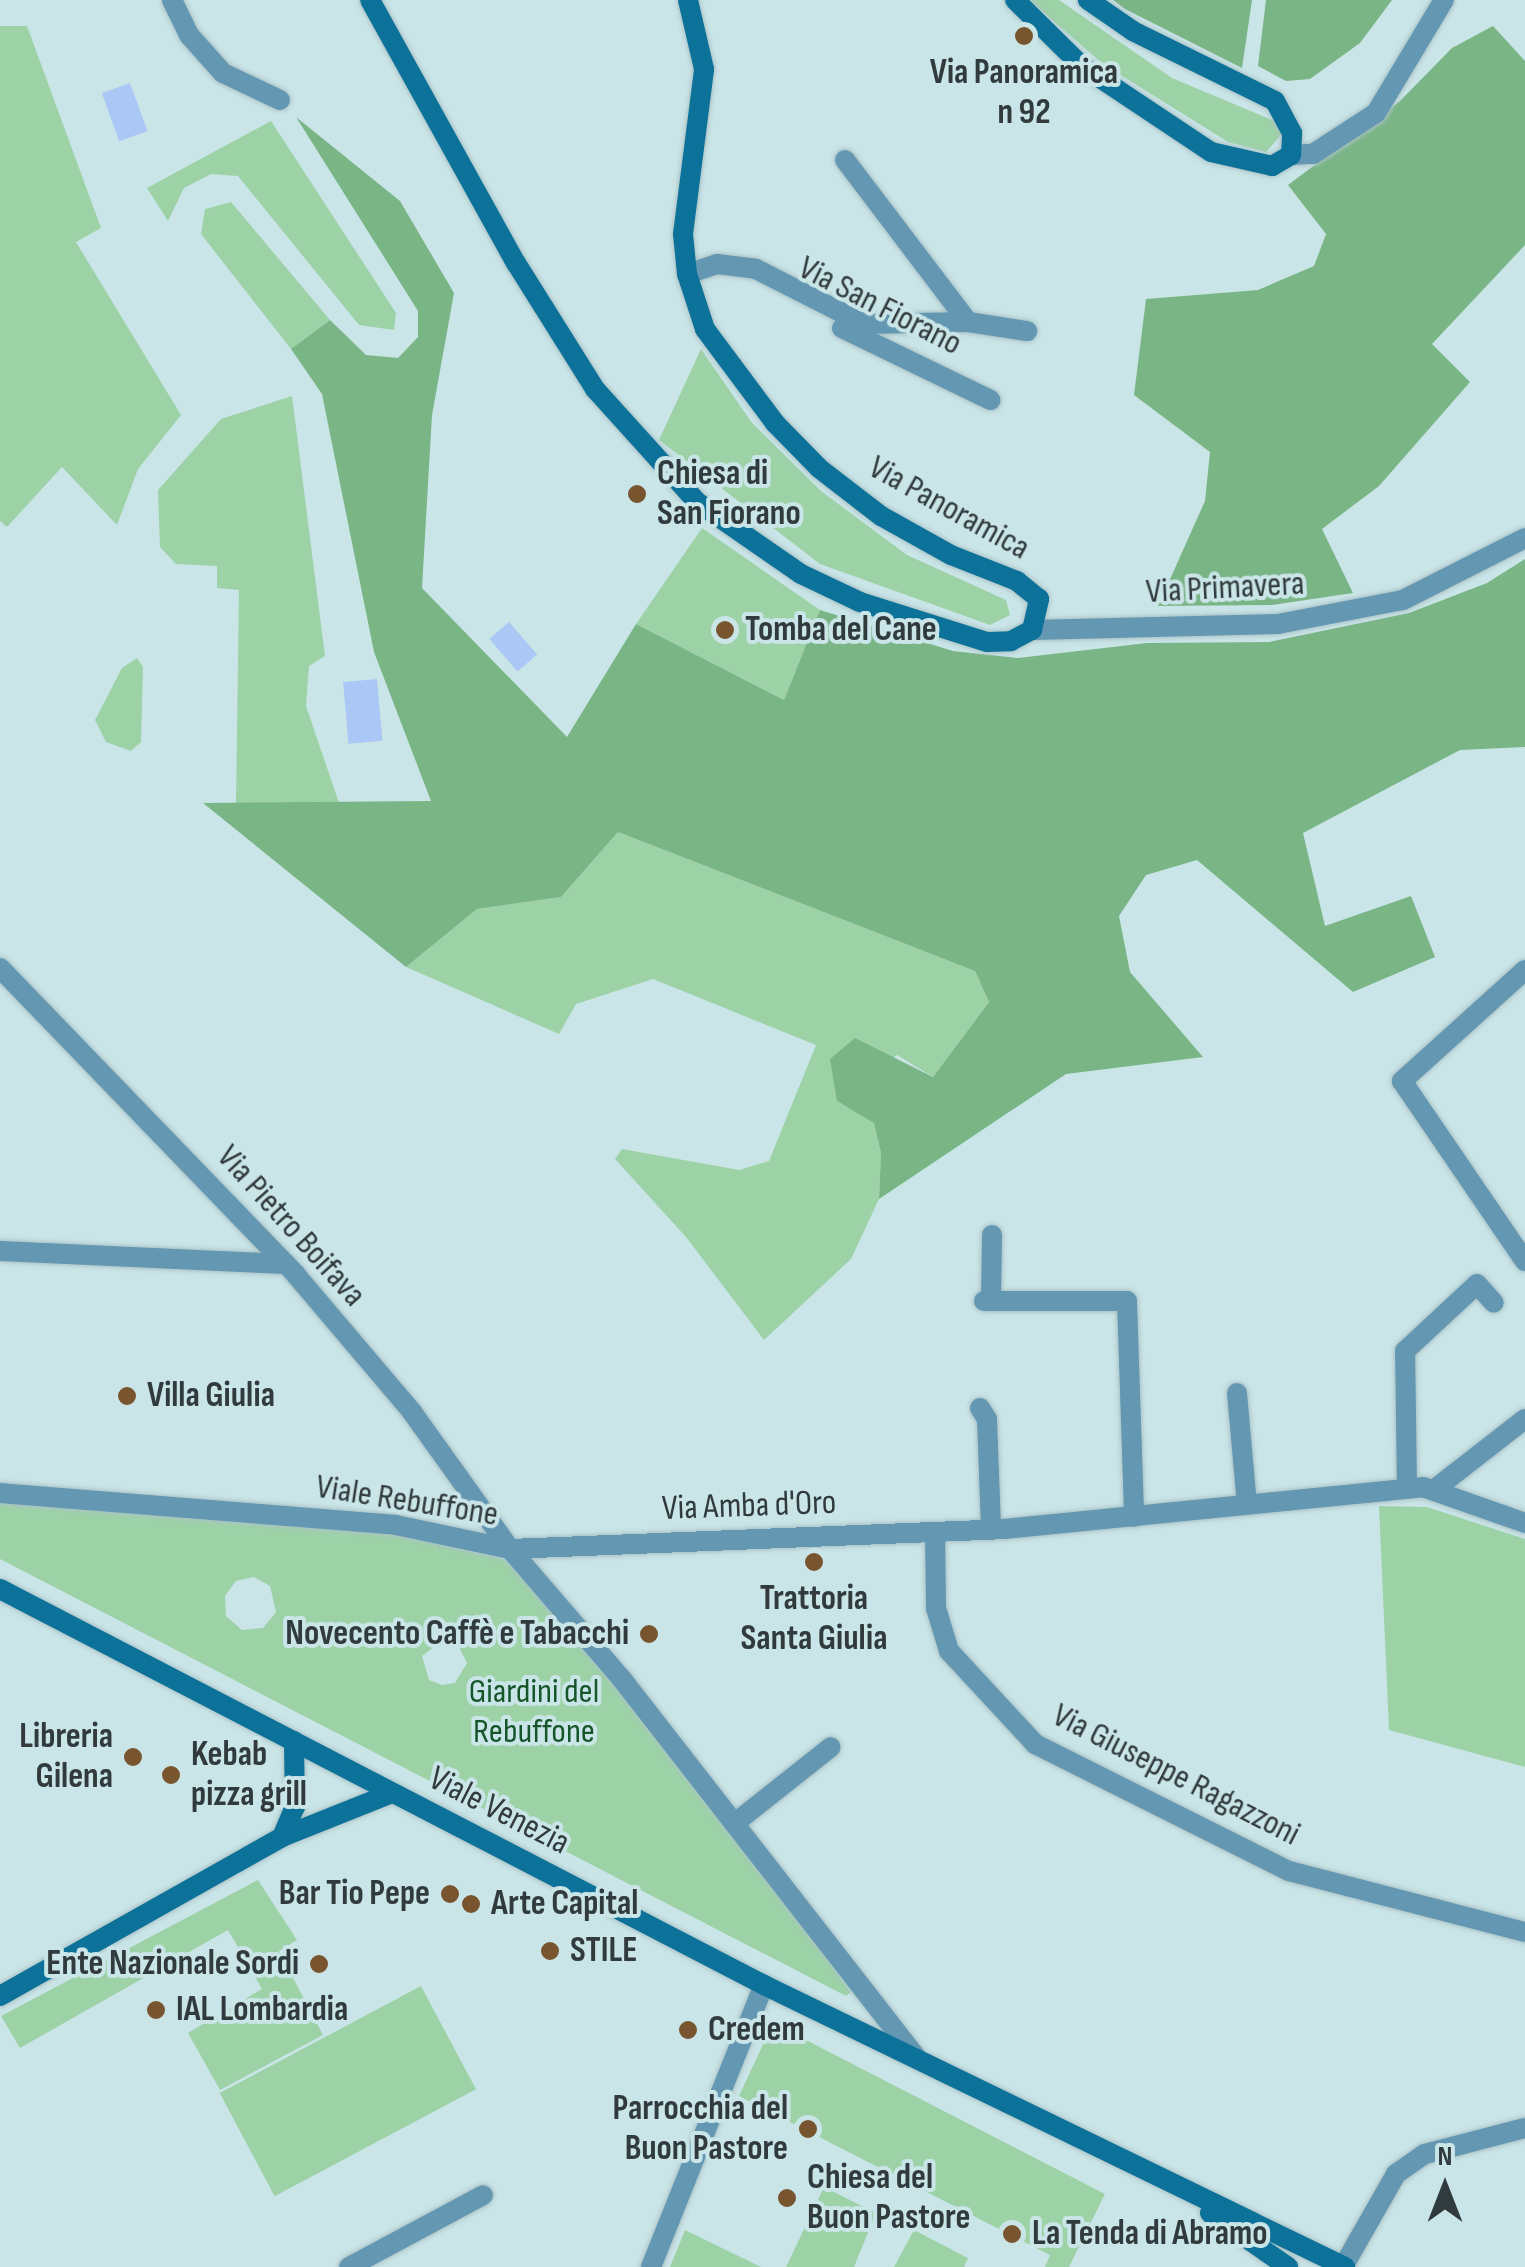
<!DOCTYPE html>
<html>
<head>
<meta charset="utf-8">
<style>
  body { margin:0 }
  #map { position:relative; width:1525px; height:2267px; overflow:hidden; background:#cae5e8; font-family:"Sofia Sans Condensed",sans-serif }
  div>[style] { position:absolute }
  .green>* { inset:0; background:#9dd2a7; transform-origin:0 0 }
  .forest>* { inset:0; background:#7ab586 }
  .water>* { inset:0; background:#aac7f6; transform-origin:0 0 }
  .roads { filter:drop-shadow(0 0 2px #abc3c6) drop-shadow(0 0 2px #abc3c6) }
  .street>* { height:20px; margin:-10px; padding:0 10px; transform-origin:10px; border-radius:10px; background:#6397b2 }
  .secondary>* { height:20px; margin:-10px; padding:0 10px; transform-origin:10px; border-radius:10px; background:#0d729a }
  .dots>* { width:28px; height:28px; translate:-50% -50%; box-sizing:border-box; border:5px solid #cae5e8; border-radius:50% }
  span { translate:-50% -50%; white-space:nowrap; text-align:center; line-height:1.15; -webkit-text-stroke:8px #cae5e8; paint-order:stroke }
  .poi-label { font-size:35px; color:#313b3d; font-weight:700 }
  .left { translate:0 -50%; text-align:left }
  .right { translate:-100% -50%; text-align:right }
  .street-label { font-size:35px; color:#313b3d }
  .park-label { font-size:35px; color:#16562a }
  .north { position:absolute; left:1395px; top:2137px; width:100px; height:100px; -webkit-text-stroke:8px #cae5e8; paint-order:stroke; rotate:0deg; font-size:28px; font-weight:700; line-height:40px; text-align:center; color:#313b3d }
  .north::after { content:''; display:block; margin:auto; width:35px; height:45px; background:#313b3d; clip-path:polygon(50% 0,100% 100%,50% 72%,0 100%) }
</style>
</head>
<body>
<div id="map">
  <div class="green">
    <div style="clip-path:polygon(1029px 0,1059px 0,1172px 78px,1277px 122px,1281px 135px,1266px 152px,1228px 142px,1103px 64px)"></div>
    <div style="clip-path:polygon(0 26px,27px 26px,101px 228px,76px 242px,181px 415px,138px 469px,117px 525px,62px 467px,7px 527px,0 521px)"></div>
    <div style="clip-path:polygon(271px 121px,396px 313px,394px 330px,359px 325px,238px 176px,211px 174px,184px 188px,168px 221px,147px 188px)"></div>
    <div style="clip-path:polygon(231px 202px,330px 320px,291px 349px,201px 234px,205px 209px)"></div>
    <div style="clip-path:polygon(701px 349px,752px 423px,821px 491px,907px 555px,1006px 600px,1010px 615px,990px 625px,820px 564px,659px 440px)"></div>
    <div style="clip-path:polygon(292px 396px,325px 656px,309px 666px,306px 706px,339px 803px,236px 803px,239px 590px,217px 588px,217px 566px,176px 564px,160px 547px,158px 490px,221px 419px)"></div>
    <div style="clip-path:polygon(702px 528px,820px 610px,784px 700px,636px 624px)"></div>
    <div style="clip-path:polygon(137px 658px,143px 667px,141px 742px,131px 751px,106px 742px,95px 720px,122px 668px)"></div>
    <div style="clip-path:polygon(618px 832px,975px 971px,989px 1002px,933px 1077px,897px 1055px,837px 1101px,874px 1122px,881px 1153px,879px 1199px,851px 1259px,764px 1340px,686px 1237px,615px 1159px,622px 1149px,739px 1170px,769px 1161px,816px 1045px,653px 979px,576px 1004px,559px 1034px,406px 967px,477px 909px,561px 897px)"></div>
    <div style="clip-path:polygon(evenodd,0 1498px,381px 1531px,504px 1559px,590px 1653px,734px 1831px,851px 1992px,846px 1996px,0 1559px,0 1498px,254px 1577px,270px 1586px,276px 1612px,263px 1628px,242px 1630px,226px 1616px,225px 1596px,236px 1581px,254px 1577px,0 1498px,443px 1640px,457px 1643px,467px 1663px,455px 1683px,442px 1685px,429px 1680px,422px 1656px,443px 1640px)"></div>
    <div style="clip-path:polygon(1379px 1506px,1427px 1507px,1525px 1539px,1525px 1767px,1389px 1730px)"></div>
    <div style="clip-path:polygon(258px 1880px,297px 1940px,279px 1951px,323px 2035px,220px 2090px,188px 2033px,262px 1989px,228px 1930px,20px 2048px,1px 2016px)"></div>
    <div style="left:421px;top:1986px;width:117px;height:228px;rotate:62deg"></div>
    <div style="clip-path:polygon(773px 2023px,1105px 2194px,1069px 2267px,1045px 2267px,1050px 2255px,739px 2096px)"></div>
    <div style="clip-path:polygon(824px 2187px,876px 2213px,854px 2267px,786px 2267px)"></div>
    <div style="clip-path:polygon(685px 2230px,761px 2267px,670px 2267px)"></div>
    <div style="clip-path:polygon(914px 2230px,968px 2258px,964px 2267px,894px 2267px)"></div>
  </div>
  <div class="forest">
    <div style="clip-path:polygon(1113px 0,1252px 0,1242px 68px,1125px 9px)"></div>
    <div style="clip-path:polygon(1266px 0,1392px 0,1360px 43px,1310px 79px,1286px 81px,1258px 66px)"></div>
    <div style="clip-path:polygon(1493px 26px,1525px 61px,1525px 245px,1432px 344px,1470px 382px,1379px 486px,1322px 529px,1353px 593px,1272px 605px,1158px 606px,1205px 501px,1210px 452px,1134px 395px,1146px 299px,1258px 290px,1314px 266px,1326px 234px,1288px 185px,1400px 101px,1452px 48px)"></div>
    <div style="clip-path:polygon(296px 117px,400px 201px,454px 293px,432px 415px,422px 588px,567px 737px,636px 624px,784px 700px,820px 610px,953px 651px,1018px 658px,1147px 643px,1269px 642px,1409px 613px,1487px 583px,1525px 559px,1525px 747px,1460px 750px,1303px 833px,1325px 926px,1411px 896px,1435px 957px,1353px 992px,1197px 860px,1146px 875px,1119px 916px,1130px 972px,1203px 1057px,1066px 1074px,879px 1199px,881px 1153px,874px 1123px,837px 1101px,830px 1059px,855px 1038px,933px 1077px,989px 1002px,975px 971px,618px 832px,561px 897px,477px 909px,406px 967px,203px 803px,431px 801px,374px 652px,322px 394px,291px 349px,330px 320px,366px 355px,398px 358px,418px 337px,418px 311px)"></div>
  </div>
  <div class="water">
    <div style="left:130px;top:83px;width:51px;height:30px;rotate:70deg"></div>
    <div style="left:509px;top:622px;width:43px;height:26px;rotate:49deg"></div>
    <div style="left:377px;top:679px;width:62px;height:34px;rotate:85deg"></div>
  </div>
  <div class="roads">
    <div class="street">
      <div style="left:172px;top:0;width:39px;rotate:64deg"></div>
      <div style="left:189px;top:35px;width:51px;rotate:48.2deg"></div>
      <div style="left:223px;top:73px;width:63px;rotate:25.3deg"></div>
      <div style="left:1291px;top:155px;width:22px;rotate:-3deg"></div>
      <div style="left:1313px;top:154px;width:75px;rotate:-33.1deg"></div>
      <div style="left:1376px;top:113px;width:132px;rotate:-59deg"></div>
      <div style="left:845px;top:160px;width:203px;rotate:52.8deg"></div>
      <div style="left:687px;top:274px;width:32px;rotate:-18deg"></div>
      <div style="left:717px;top:264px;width:39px;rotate:7deg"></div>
      <div style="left:756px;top:269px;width:121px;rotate:27deg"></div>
      <div style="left:864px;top:324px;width:104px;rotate:-1.1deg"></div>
      <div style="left:968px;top:322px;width:60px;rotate:8.7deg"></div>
      <div style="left:842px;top:328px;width:165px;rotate:25.9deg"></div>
      <div style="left:1032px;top:630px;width:246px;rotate:-1.4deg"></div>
      <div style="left:1278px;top:624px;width:127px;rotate:-10.9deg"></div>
      <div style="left:1403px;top:600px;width:137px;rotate:-26.9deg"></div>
      <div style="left:0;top:968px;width:426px;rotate:46deg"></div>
      <div style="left:296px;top:1275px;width:180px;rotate:49.7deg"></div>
      <div style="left:412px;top:1412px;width:168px;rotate:54.4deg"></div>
      <div style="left:510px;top:1549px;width:494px;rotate:-2.3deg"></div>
      <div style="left:1004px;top:1529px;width:421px;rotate:-5.7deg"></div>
      <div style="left:1423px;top:1487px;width:108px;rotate:19.4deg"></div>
      <div style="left:1525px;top:970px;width:166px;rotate:137.9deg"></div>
      <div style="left:1402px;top:1081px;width:218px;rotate:55.7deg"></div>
      <div style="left:0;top:1251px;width:286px;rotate:2.6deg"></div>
      <div style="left:984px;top:1301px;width:143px"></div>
      <div style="left:1127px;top:1301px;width:216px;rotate:88.1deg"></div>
      <div style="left:991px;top:1301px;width:66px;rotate:-89.1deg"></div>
      <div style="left:1237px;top:1393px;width:111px;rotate:84.9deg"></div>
      <div style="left:980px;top:1408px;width:13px;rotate:58deg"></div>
      <div style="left:987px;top:1419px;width:111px;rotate:87.9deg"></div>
      <div style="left:1407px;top:1488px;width:137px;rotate:-90.8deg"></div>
      <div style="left:1405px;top:1351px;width:98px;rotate:-42.9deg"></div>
      <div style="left:1477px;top:1284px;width:25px;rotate:48deg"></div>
      <div style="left:1435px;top:1489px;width:114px;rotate:-37.9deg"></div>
      <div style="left:0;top:1493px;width:397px;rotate:4.6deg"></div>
      <div style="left:396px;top:1525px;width:116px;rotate:11.9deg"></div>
      <div style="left:510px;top:1549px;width:170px;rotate:49.3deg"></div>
      <div style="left:621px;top:1678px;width:483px;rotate:52.1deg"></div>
      <div style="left:935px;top:1532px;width:76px;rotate:89.2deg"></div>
      <div style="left:936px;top:1608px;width:45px;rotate:73.2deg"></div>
      <div style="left:949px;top:1651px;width:127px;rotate:47.2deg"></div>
      <div style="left:1035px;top:1744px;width:284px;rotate:26.6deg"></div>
      <div style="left:1289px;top:1871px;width:244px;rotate:14.5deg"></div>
      <div style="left:735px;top:1823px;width:122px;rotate:-38.4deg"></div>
      <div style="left:349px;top:2267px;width:152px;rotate:-28.2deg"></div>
      <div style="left:651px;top:2267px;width:304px;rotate:-68.2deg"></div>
      <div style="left:1343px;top:2267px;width:107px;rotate:-60.3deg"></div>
      <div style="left:1396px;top:2174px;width:35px;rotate:-35deg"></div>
      <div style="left:1425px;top:2154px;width:103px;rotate:-14.6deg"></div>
    </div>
    <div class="secondary">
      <div style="left:370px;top:0;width:301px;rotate:61deg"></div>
      <div style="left:516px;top:263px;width:149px;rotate:57.9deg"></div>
      <div style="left:595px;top:389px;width:152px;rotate:47.9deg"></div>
      <div style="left:697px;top:502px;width:126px;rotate:34.7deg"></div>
      <div style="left:801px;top:574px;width:65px;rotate:25.4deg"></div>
      <div style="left:860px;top:602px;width:133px;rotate:17.5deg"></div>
      <div style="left:987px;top:642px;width:24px;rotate:-2deg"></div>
      <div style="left:1011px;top:641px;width:24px;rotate:-28deg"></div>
      <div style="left:1032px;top:630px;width:32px;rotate:-77deg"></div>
      <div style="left:1039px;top:599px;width:28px;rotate:-141deg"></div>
      <div style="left:1017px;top:581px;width:71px;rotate:-158.5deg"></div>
      <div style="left:951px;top:555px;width:80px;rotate:-150.9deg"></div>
      <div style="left:881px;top:516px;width:78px;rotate:-142.3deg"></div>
      <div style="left:819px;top:468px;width:63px;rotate:-134.4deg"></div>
      <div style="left:775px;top:423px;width:117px;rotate:-126.7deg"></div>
      <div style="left:705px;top:329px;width:58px;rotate:-108.1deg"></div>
      <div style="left:687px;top:274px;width:40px;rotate:-95.7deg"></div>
      <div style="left:683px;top:234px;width:166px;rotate:-82.7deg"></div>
      <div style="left:704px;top:69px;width:71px;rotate:-103.1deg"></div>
      <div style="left:1015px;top:0;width:94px;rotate:44.6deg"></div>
      <div style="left:1082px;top:66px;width:155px;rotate:33.7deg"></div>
      <div style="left:1211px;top:152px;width:63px;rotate:12.9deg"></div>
      <div style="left:1272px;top:166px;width:22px;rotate:-30deg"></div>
      <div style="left:1291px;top:155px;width:22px;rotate:-87deg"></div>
      <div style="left:1292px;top:133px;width:36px;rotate:-118deg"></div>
      <div style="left:1275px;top:101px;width:158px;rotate:-153.8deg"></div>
      <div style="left:1133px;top:31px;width:55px;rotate:-145.4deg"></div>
      <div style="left:0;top:1589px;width:861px;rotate:27.4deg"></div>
      <div style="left:764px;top:1985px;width:646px;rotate:25.89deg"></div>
      <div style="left:282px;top:1837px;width:33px;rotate:-67deg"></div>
      <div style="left:295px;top:1807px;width:66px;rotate:-90.9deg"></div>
      <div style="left:0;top:1996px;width:324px;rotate:-29.4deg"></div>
      <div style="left:282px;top:1837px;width:118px;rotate:-21.8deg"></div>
      <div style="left:1210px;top:2213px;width:95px;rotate:34.7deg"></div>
    </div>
  </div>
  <div class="dots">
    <div style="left:1024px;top:36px;background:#78552e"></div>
    <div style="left:637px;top:494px;background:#78552e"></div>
    <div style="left:725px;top:630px;background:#78552e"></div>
    <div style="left:127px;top:1396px;background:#78552e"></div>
    <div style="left:814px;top:1562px;background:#78552e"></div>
    <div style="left:649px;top:1634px;background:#78552e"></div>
    <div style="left:133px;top:1757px;background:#78552e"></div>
    <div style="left:171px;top:1775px;background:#78552e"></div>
    <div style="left:450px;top:1894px;background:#78552e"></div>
    <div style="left:471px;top:1904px;background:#78552e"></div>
    <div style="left:550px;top:1951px;background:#78552e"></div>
    <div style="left:319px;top:1964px;background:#78552e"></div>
    <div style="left:156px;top:2010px;background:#78552e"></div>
    <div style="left:688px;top:2030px;background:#78552e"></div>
    <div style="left:808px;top:2129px;background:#78552e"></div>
    <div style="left:787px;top:2198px;background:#78552e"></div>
    <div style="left:1012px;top:2234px;background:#78552e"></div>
  </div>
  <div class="poi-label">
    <span style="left:1024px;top:93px">Via Panoramica<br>n 92</span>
    <span class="left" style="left:657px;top:494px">Chiesa di<br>San Fiorano</span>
    <span class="left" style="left:745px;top:630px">Tomba del Cane</span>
    <span class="left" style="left:147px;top:1396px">Villa Giulia</span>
    <span style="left:814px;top:1619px">Trattoria<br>Santa Giulia</span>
    <span class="right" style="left:629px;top:1634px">Novecento Caffè e Tabacchi</span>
    <span class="right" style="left:113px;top:1757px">Libreria<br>Gilena</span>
    <span class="left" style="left:191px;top:1775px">Kebab<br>pizza grill</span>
    <span class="right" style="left:430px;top:1894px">Bar Tio Pepe</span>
    <span class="left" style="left:491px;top:1904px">Arte Capital</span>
    <span class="left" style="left:570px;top:1951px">STILE</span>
    <span class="right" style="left:299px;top:1964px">Ente Nazionale Sordi</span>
    <span class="left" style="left:176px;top:2010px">IAL Lombardia</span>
    <span class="left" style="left:708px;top:2030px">Credem</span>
    <span class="right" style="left:788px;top:2129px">Parrocchia del<br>Buon Pastore</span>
    <span class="left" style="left:807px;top:2198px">Chiesa del<br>Buon Pastore</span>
    <span class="left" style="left:1032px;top:2234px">La Tenda di Abramo</span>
  </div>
  <div class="street-label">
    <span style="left:880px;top:306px;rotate:27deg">Via San Fiorano</span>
    <span style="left:949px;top:508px;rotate:29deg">Via Panoramica</span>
    <span style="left:1225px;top:588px;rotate:-3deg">Via Primavera</span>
    <span style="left:291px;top:1226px;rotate:48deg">Via Pietro Boifava</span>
    <span style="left:407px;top:1501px;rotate:9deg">Viale Rebuffone</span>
    <span style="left:749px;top:1506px;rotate:-2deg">Via Amba d'Oro</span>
    <span style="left:1176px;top:1775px;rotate:27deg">Via Giuseppe Ragazzoni</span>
    <span style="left:499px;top:1811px;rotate:27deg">Viale Venezia</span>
  </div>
  <div class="park-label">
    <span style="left:534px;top:1712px">Giardini del<br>Rebuffone</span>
  </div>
  <div class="north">N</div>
</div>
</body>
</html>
